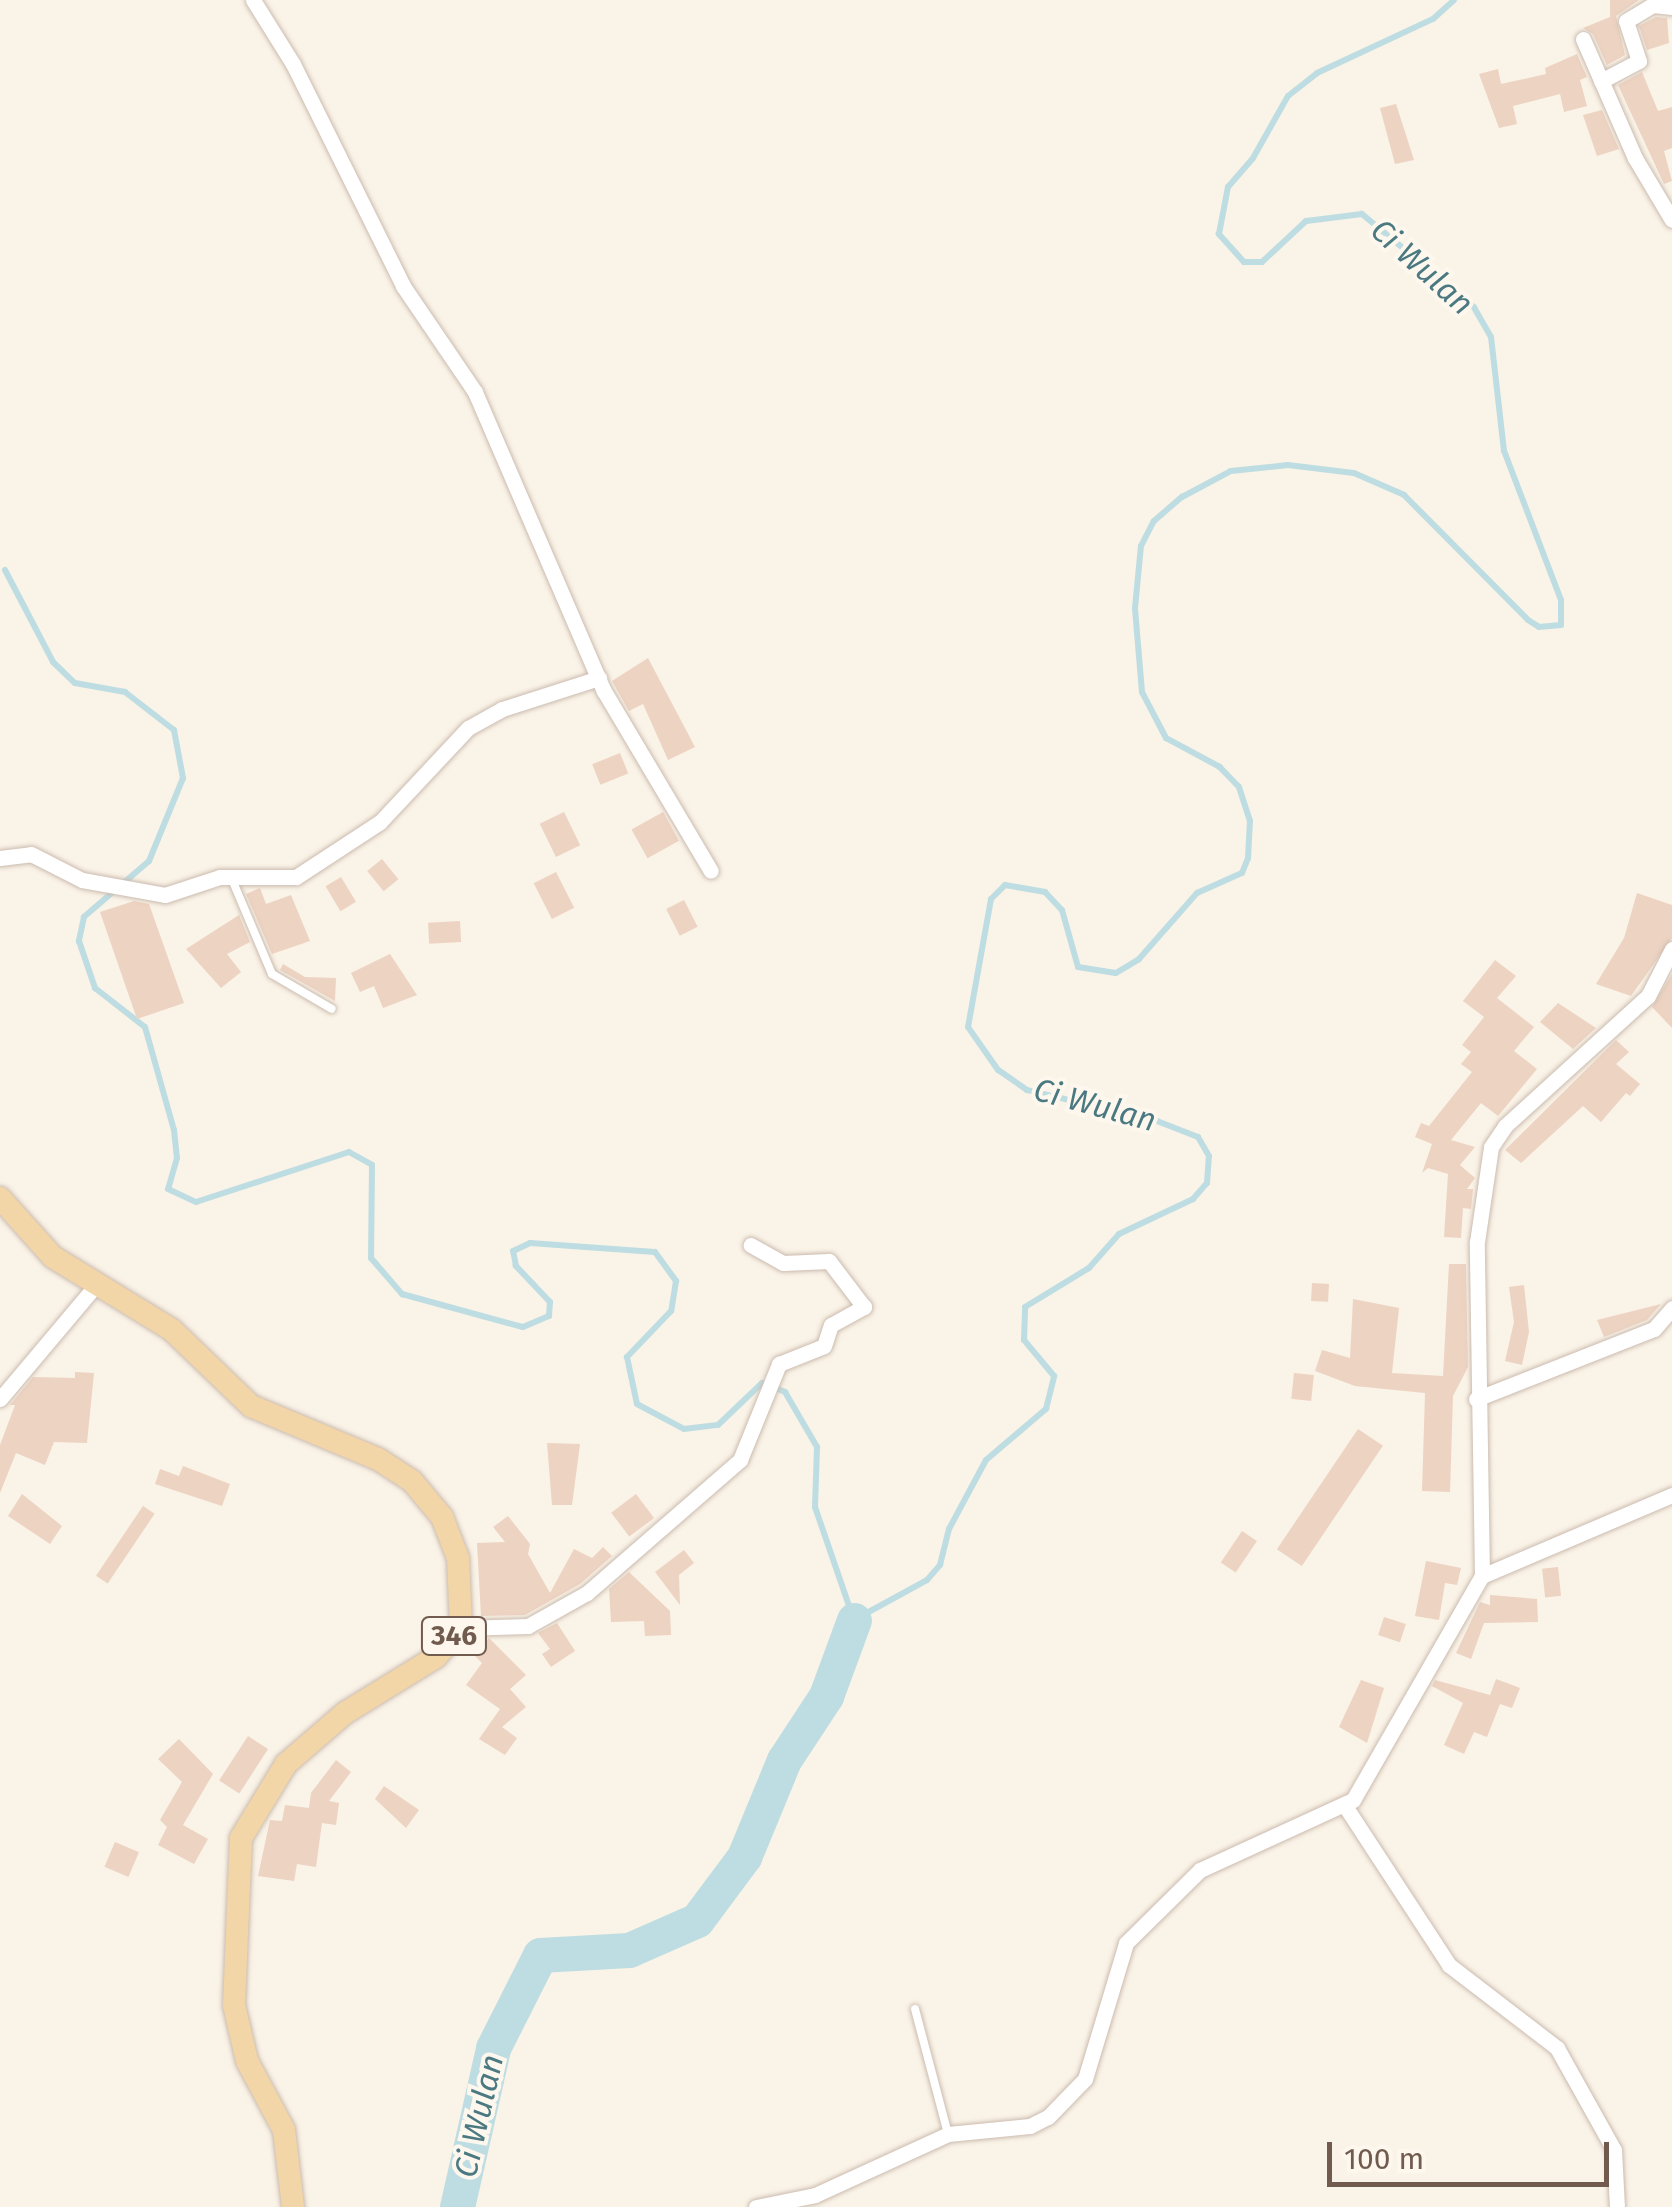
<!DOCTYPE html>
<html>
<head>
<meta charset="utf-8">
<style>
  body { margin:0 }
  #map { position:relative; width:1672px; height:2207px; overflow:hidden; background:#faf3e7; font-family:"Fira Sans",sans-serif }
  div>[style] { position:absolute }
  .stream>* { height:6px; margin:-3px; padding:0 3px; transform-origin:3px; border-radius:3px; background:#bedde2 }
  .river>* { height:35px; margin:-17.5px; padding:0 17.5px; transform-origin:17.5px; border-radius:17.5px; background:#bedde2 }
  .building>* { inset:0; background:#edd3c2; transform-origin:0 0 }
  .roads { filter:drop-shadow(0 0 2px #cbbbaf) drop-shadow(0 0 2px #cbbbaf) }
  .service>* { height:8px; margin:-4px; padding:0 4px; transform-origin:4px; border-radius:4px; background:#fff }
  .minor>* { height:15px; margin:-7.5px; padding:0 7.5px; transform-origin:7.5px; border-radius:7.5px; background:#fff }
  .primary>* { height:22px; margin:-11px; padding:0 11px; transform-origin:11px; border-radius:11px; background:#f2d6a7 }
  span { translate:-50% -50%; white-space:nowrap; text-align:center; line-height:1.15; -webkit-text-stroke:8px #fdf7ed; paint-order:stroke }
  .shield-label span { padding:2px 8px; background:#fdf7ed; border:2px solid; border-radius:8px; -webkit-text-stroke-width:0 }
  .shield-label { font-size:28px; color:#715b4e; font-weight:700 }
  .water-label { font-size:32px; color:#4a7982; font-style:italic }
  .scale { position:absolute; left:1327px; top:2142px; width:282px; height:45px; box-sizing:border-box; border:5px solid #715b4e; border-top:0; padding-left:12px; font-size:30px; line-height:35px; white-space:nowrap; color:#715b4e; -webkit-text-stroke:8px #fdf7ed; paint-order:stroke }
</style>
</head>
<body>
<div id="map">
  <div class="stream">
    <div style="left:5px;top:570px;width:104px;rotate:62.4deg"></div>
    <div style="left:53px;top:662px;width:30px;rotate:44deg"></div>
    <div style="left:75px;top:683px;width:51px;rotate:10.2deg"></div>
    <div style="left:125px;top:692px;width:62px;rotate:37.8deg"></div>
    <div style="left:174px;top:730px;width:49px;rotate:79.4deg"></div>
    <div style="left:183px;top:778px;width:90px;rotate:112.3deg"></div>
    <div style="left:149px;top:861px;width:86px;rotate:139.3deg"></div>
    <div style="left:84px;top:917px;width:25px;rotate:102deg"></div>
    <div style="left:79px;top:941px;width:50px;rotate:71.2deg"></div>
    <div style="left:95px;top:988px;width:63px;rotate:38deg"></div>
    <div style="left:145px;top:1027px;width:107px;rotate:74.3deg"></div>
    <div style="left:174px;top:1130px;width:28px;rotate:84deg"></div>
    <div style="left:177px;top:1158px;width:32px;rotate:106deg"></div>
    <div style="left:168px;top:1189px;width:31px;rotate:25deg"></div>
    <div style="left:196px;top:1202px;width:161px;rotate:-18.1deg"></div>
    <div style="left:349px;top:1152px;width:26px;rotate:29deg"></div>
    <div style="left:372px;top:1165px;width:93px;rotate:90.6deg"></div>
    <div style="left:371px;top:1258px;width:48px;rotate:49.3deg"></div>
    <div style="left:402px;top:1294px;width:125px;rotate:15.3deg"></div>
    <div style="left:523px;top:1327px;width:28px;rotate:-23deg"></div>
    <div style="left:549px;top:1316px;width:14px;rotate:-86deg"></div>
    <div style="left:550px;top:1302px;width:50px;rotate:-133.4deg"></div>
    <div style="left:516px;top:1266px;width:15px;rotate:-101deg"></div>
    <div style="left:513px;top:1251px;width:19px;rotate:-25deg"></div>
    <div style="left:530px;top:1243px;width:125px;rotate:4.1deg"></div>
    <div style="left:655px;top:1252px;width:36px;rotate:54deg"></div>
    <div style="left:676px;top:1281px;width:30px;rotate:99deg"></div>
    <div style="left:671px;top:1311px;width:64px;rotate:133.7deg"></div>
    <div style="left:627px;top:1357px;width:48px;rotate:78deg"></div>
    <div style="left:637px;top:1404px;width:53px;rotate:28deg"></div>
    <div style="left:684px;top:1429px;width:34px;rotate:-7deg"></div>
    <div style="left:718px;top:1425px;width:61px;rotate:-43.7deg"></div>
    <div style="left:762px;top:1383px;width:25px;rotate:21deg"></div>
    <div style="left:785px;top:1392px;width:64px;rotate:59.8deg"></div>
    <div style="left:817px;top:1447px;width:60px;rotate:91.9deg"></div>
    <div style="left:815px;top:1507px;width:120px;rotate:71deg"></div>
    <div style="left:854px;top:1620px;width:83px;rotate:-28.7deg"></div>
    <div style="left:927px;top:1580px;width:20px;rotate:-49deg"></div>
    <div style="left:940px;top:1565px;width:37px;rotate:-76deg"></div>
    <div style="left:949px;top:1529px;width:78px;rotate:-61.8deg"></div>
    <div style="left:986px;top:1460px;width:79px;rotate:-40.4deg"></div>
    <div style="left:1046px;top:1409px;width:34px;rotate:-76deg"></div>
    <div style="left:1054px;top:1376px;width:47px;rotate:-129.8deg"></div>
    <div style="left:1024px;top:1340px;width:33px;rotate:-88deg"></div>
    <div style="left:1025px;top:1307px;width:75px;rotate:-31.4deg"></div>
    <div style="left:1089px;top:1268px;width:45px;rotate:-48.6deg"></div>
    <div style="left:1119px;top:1234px;width:82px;rotate:-25.3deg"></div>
    <div style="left:1193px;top:1199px;width:21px;rotate:-49deg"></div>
    <div style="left:1207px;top:1183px;width:27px;rotate:-86deg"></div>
    <div style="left:1209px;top:1156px;width:22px;rotate:-120deg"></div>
    <div style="left:1198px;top:1137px;width:44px;rotate:-158.7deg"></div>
    <div style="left:1157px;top:1121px;width:134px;rotate:-166.6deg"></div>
    <div style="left:1027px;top:1090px;width:35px;rotate:-145deg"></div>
    <div style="left:998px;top:1070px;width:52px;rotate:-124.9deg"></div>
    <div style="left:968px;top:1027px;width:130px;rotate:-79.8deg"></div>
    <div style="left:991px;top:899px;width:20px;rotate:-45deg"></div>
    <div style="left:1005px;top:885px;width:41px;rotate:9.9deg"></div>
    <div style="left:1045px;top:892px;width:25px;rotate:47deg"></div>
    <div style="left:1062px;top:910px;width:59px;rotate:74.3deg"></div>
    <div style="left:1078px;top:967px;width:38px;rotate:9deg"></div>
    <div style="left:1116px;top:973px;width:27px;rotate:-31deg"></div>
    <div style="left:1139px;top:959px;width:88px;rotate:-48.7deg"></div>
    <div style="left:1197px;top:893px;width:49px;rotate:-24deg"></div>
    <div style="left:1242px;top:873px;width:16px;rotate:-68deg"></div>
    <div style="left:1248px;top:858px;width:37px;rotate:-87deg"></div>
    <div style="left:1250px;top:821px;width:36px;rotate:-108deg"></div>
    <div style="left:1239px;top:787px;width:28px;rotate:-134deg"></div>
    <div style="left:1220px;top:767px;width:61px;rotate:-151.8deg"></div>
    <div style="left:1166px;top:738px;width:52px;rotate:-117.6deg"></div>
    <div style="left:1142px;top:692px;width:84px;rotate:-94.8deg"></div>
    <div style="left:1135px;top:608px;width:62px;rotate:-84.5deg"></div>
    <div style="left:1141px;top:546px;width:28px;rotate:-63deg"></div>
    <div style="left:1154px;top:521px;width:37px;rotate:-41deg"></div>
    <div style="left:1182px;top:497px;width:55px;rotate:-28deg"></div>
    <div style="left:1231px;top:471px;width:57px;rotate:-6deg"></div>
    <div style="left:1288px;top:465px;width:66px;rotate:6.9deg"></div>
    <div style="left:1354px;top:473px;width:55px;rotate:23.7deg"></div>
    <div style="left:1404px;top:495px;width:176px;rotate:45.2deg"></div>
    <div style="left:1528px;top:620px;width:13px;rotate:32deg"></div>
    <div style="left:1539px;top:627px;width:22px;rotate:-5deg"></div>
    <div style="left:1561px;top:625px;width:25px;rotate:-90deg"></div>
    <div style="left:1561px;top:600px;width:160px;rotate:-110.9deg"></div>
    <div style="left:1504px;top:451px;width:115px;rotate:-96.5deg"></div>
    <div style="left:1491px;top:337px;width:34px;rotate:-120deg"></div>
    <div style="left:1474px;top:307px;width:146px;rotate:-140.3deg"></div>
    <div style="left:1362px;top:214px;width:56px;rotate:172.9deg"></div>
    <div style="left:1306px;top:221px;width:60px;rotate:137deg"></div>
    <div style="left:1262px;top:262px;width:18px;rotate:180deg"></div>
    <div style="left:1244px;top:262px;width:38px;rotate:-132deg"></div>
    <div style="left:1219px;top:234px;width:48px;rotate:-79.2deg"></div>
    <div style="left:1228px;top:187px;width:38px;rotate:-49deg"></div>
    <div style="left:1253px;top:158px;width:71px;rotate:-60.6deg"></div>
    <div style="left:1288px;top:96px;width:37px;rotate:-38deg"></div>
    <div style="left:1317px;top:73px;width:128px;rotate:-25deg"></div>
    <div style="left:1433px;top:19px;width:28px;rotate:-42deg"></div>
  </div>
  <div class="river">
    <div style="left:457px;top:2207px;width:163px;rotate:-77.2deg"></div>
    <div style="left:493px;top:2048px;width:104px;rotate:-63.2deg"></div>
    <div style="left:540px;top:1955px;width:89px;rotate:-3.2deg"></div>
    <div style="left:629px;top:1950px;width:74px;rotate:-23.8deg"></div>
    <div style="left:697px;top:1920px;width:79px;rotate:-53.3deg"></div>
    <div style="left:744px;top:1857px;width:105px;rotate:-67.6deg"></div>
    <div style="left:784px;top:1760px;width:77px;rotate:-56.7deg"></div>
    <div style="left:826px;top:1696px;width:81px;rotate:-69.8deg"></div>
  </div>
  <div class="building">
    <div style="clip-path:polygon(1610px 0,1639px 0,1616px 16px,1625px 55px,1607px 65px,1593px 34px,1583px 28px,1610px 17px)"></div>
    <div style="clip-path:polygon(1656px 17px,1667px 18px,1669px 43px,1647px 50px,1639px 26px)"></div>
    <div style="clip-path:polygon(1577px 54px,1587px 77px,1580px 80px,1587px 106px,1564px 112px,1560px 94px,1513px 106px,1517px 124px,1499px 128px,1479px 74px,1498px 69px,1501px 84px,1546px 74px,1545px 68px)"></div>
    <div style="clip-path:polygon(1642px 72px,1658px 111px,1672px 107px,1672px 148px,1664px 151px,1672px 181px,1664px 184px,1618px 85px)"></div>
    <div style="clip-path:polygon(1396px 104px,1414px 160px,1395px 164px,1380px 108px)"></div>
    <div style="clip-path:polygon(1602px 110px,1619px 149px,1597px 156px,1583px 115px)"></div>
    <div style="clip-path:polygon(648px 658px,695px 747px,668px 760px,643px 704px,629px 711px,612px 681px)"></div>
    <div style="left:620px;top:753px;width:22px;height:30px;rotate:68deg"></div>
    <div style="left:564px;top:812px;width:37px;height:27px;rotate:64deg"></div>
    <div style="left:663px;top:812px;width:33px;height:36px;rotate:61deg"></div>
    <div style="left:382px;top:859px;width:26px;height:19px;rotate:51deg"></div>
    <div style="left:556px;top:872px;width:40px;height:25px;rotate:63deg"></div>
    <div style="left:341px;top:877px;width:29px;height:18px;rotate:59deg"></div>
    <div style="clip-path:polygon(260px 888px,266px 904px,291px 895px,310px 941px,272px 954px,246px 894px)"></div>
    <div style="clip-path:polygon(1637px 893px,1672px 905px,1672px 938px,1631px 996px,1596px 984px,1624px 938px)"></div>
    <div style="left:684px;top:900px;width:30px;height:20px;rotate:63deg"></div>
    <div style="clip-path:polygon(134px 901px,149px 904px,184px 1003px,137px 1019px,100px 912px)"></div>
    <div style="clip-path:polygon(239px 915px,250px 942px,227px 954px,241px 972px,221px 988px,186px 949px)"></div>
    <div style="left:460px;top:921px;width:21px;height:32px;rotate:87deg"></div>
    <div style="clip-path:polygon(390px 954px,417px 995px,383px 1008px,374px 986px,360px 992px,351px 973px)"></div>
    <div style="clip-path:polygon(1495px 960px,1516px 976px,1497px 998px,1534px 1027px,1514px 1051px,1537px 1069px,1498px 1116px,1481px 1103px,1451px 1140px,1475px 1147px,1460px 1165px,1475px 1178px,1467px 1189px,1473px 1189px,1471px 1209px,1463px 1208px,1461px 1238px,1444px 1237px,1448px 1174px,1428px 1168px,1422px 1173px,1432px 1144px,1415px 1137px,1421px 1123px,1429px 1126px,1472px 1072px,1461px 1064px,1471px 1052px,1462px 1045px,1484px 1017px,1463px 1001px)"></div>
    <div style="clip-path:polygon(283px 964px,305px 977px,336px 978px,335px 1001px,280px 970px)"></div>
    <div style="clip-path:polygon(1672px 974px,1672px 1028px,1652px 1007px)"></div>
    <div style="clip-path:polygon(1558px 1003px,1596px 1028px,1573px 1049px,1540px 1022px)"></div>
    <div style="clip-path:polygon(1616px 1040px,1629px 1052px,1616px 1064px,1640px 1084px,1630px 1096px,1626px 1093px,1601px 1122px,1583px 1106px,1521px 1163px,1505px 1150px)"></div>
    <div style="clip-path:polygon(1449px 1264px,1466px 1264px,1468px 1367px,1453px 1396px,1450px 1492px,1422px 1491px,1425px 1393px,1355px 1386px,1315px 1371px,1322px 1350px,1350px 1358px,1353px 1299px,1399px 1308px,1392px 1373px,1443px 1376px)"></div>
    <div style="left:1312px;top:1283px;width:17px;height:18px;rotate:3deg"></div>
    <div style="clip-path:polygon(1524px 1285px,1529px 1332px,1522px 1365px,1505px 1361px,1514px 1322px,1509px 1287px)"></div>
    <div style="clip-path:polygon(1661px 1304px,1647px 1320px,1604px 1337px,1597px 1320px)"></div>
    <div style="clip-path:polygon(75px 1372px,94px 1373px,87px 1443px,54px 1442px,45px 1465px,16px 1453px,0 1493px,0 1445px,15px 1405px,10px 1405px,33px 1377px,75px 1378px)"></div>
    <div style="left:1294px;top:1373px;width:20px;height:26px;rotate:6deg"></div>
    <div style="left:1358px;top:1429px;width:30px;height:145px;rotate:34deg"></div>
    <div style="clip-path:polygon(547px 1443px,580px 1444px,572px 1505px,552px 1505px)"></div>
    <div style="clip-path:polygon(183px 1466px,230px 1484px,222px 1506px,155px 1484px,160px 1469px,179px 1476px)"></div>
    <div style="clip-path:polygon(22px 1494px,62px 1526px,50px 1544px,8px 1516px)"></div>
    <div style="left:636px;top:1494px;width:30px;height:31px;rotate:53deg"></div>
    <div style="left:143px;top:1506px;width:14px;height:84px;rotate:34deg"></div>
    <div style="clip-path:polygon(508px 1516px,530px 1544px,528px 1554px,550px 1593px,574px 1549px,592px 1558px,603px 1547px,612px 1556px,580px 1584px,525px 1615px,481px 1616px,477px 1543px,505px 1542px,493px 1527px)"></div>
    <div style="left:1242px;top:1531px;width:18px;height:38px;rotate:34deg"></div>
    <div style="clip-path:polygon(684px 1550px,694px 1563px,679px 1575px,680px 1605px,655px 1572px)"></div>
    <div style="clip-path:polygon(1426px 1561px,1461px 1568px,1457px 1585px,1445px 1583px,1439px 1620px,1415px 1616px)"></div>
    <div style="left:1558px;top:1567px;width:29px;height:16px;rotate:84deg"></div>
    <div style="clip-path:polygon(629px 1572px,670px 1611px,671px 1635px,645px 1636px,644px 1621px,611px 1622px,609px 1589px)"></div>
    <div style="clip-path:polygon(1490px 1595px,1537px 1599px,1538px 1622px,1484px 1623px,1471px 1659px,1456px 1653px,1480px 1602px,1490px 1605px)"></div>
    <div style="left:1384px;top:1617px;width:23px;height:19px;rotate:18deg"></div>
    <div style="clip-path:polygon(557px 1623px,575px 1651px,551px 1667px,542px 1654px,550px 1649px,538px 1633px)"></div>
    <div style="clip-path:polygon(489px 1638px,526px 1675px,510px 1689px,526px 1707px,502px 1727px,517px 1738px,505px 1755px,479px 1739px,500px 1709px,466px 1685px,482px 1663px,473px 1654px)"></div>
    <div style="clip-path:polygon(1496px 1679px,1520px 1688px,1512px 1708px,1500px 1704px,1487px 1737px,1474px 1732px,1464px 1754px,1444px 1745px,1463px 1703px,1432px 1686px,1435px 1680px,1490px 1695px)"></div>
    <div style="clip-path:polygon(1361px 1680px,1384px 1688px,1367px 1743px,1339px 1727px)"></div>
    <div style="left:248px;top:1736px;width:24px;height:53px;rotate:33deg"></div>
    <div style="clip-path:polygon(179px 1739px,213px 1774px,183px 1825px,208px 1839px,194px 1864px,158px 1845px,167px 1827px,160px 1820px,182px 1782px,158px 1759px)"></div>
    <div style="clip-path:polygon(336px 1760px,351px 1772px,329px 1801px,339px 1803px,336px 1825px,322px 1823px,316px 1867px,297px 1864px,294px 1881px,258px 1876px,270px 1820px,282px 1821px,285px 1805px,309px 1808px,311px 1793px)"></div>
    <div style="clip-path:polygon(384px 1786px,419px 1810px,406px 1828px,375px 1799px)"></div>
    <div style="left:115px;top:1842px;width:26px;height:27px;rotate:23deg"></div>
  </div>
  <div class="roads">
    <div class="service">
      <div style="left:231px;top:877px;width:105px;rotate:67.1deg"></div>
      <div style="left:272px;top:974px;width:69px;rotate:30.3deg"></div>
      <div style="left:915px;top:2009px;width:129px;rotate:75.2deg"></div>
    </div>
    <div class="minor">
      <div style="left:253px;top:0;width:75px;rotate:58deg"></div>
      <div style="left:293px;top:64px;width:248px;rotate:63.6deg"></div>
      <div style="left:403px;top:286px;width:128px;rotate:55.8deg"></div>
      <div style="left:475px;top:392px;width:326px;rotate:66.7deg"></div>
      <div style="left:604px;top:691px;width:209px;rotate:59.3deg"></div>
      <div style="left:1583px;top:39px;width:130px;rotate:66.4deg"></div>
      <div style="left:1635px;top:158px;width:72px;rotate:59.2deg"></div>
      <div style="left:1601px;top:81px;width:43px;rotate:-27.8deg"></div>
      <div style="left:1639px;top:61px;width:42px;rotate:-108deg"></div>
      <div style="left:1626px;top:21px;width:31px;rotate:-31deg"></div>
      <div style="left:1653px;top:5px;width:19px;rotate:6deg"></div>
      <div style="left:0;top:858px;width:31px;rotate:-7deg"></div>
      <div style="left:31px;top:854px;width:57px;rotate:27deg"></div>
      <div style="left:82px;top:880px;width:84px;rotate:10.2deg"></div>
      <div style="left:165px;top:895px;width:58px;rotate:-18.1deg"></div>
      <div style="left:220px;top:877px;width:76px"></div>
      <div style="left:296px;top:877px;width:100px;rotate:-33.2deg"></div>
      <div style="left:380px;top:822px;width:129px;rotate:-46.9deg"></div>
      <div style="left:468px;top:728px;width:39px;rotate:-29deg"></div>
      <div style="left:502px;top:709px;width:102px;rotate:-17.7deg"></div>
      <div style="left:0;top:1399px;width:148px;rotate:-49.9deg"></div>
      <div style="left:1476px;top:1399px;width:191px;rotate:-21.5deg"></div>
      <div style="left:1654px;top:1329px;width:28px;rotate:-49deg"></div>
      <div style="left:1482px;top:1576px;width:334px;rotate:-90.9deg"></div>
      <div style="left:1477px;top:1242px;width:96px;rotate:-81.6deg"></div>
      <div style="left:1491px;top:1147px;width:25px;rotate:-56deg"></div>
      <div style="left:1505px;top:1126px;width:193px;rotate:-42.3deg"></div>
      <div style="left:1648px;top:996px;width:53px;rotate:-62.9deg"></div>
      <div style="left:461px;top:1628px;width:67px;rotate:-1.7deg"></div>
      <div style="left:528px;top:1626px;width:68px;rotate:-29.2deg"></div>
      <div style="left:587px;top:1593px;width:203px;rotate:-41deg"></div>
      <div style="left:740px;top:1460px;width:104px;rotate:-67.9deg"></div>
      <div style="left:779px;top:1364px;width:48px;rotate:-21.8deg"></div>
      <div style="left:824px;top:1346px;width:22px;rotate:-72deg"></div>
      <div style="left:831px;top:1325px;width:38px;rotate:-29deg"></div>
      <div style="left:864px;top:1307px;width:58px;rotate:-127.3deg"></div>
      <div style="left:829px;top:1261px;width:46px;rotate:177.5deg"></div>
      <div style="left:783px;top:1263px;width:37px;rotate:-151deg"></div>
      <div style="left:1345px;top:1806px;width:190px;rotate:56.8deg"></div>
      <div style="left:1449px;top:1965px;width:136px;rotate:37.5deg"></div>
      <div style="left:1557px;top:2048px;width:117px;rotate:60.8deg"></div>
      <div style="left:1614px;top:2150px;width:57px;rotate:87deg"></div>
      <div style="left:756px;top:2207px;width:60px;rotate:-11.5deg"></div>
      <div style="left:815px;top:2195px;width:146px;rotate:-24.6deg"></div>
      <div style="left:948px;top:2134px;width:82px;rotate:-5.6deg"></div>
      <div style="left:1030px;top:2126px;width:20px;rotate:-27deg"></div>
      <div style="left:1048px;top:2117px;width:53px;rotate:-45.8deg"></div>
      <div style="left:1085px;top:2079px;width:142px;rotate:-73.2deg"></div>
      <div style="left:1126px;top:1943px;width:104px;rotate:-44.6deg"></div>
      <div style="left:1200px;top:1870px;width:168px;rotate:-24.6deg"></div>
      <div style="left:1353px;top:1800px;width:258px;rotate:-60.1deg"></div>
      <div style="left:1482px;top:1576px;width:207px;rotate:-23.1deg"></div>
    </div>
    <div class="primary">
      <div style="left:0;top:1198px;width:79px;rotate:48.1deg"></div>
      <div style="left:53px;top:1257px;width:140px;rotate:31.5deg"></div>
      <div style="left:172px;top:1330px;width:110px;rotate:43.9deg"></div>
      <div style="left:251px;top:1406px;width:138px;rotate:22.7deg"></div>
      <div style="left:378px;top:1459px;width:40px;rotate:32.9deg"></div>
      <div style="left:412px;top:1481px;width:47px;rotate:50.2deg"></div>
      <div style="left:442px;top:1517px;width:44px;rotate:68.7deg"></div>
      <div style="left:458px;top:1558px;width:70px;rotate:87.5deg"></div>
      <div style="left:461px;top:1628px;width:38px;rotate:131deg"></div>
      <div style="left:436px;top:1657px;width:107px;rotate:148.4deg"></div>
      <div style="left:345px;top:1713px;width:78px;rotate:139.2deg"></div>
      <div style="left:286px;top:1764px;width:87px;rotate:121.3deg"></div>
      <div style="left:241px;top:1838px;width:167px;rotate:92.4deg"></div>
      <div style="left:234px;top:2005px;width:57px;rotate:76.9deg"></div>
      <div style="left:247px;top:2061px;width:78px;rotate:61.8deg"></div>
      <div style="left:284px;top:2130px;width:78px;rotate:83.3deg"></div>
    </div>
  </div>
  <div class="shield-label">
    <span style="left:454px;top:1636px">346</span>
  </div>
  <div class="water-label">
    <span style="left:1422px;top:267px;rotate:42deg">Ci Wulan</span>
    <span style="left:1095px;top:1105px;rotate:15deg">Ci Wulan</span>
    <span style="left:479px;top:2116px;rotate:-77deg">Ci Wulan</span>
  </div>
  <div class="scale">100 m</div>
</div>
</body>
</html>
